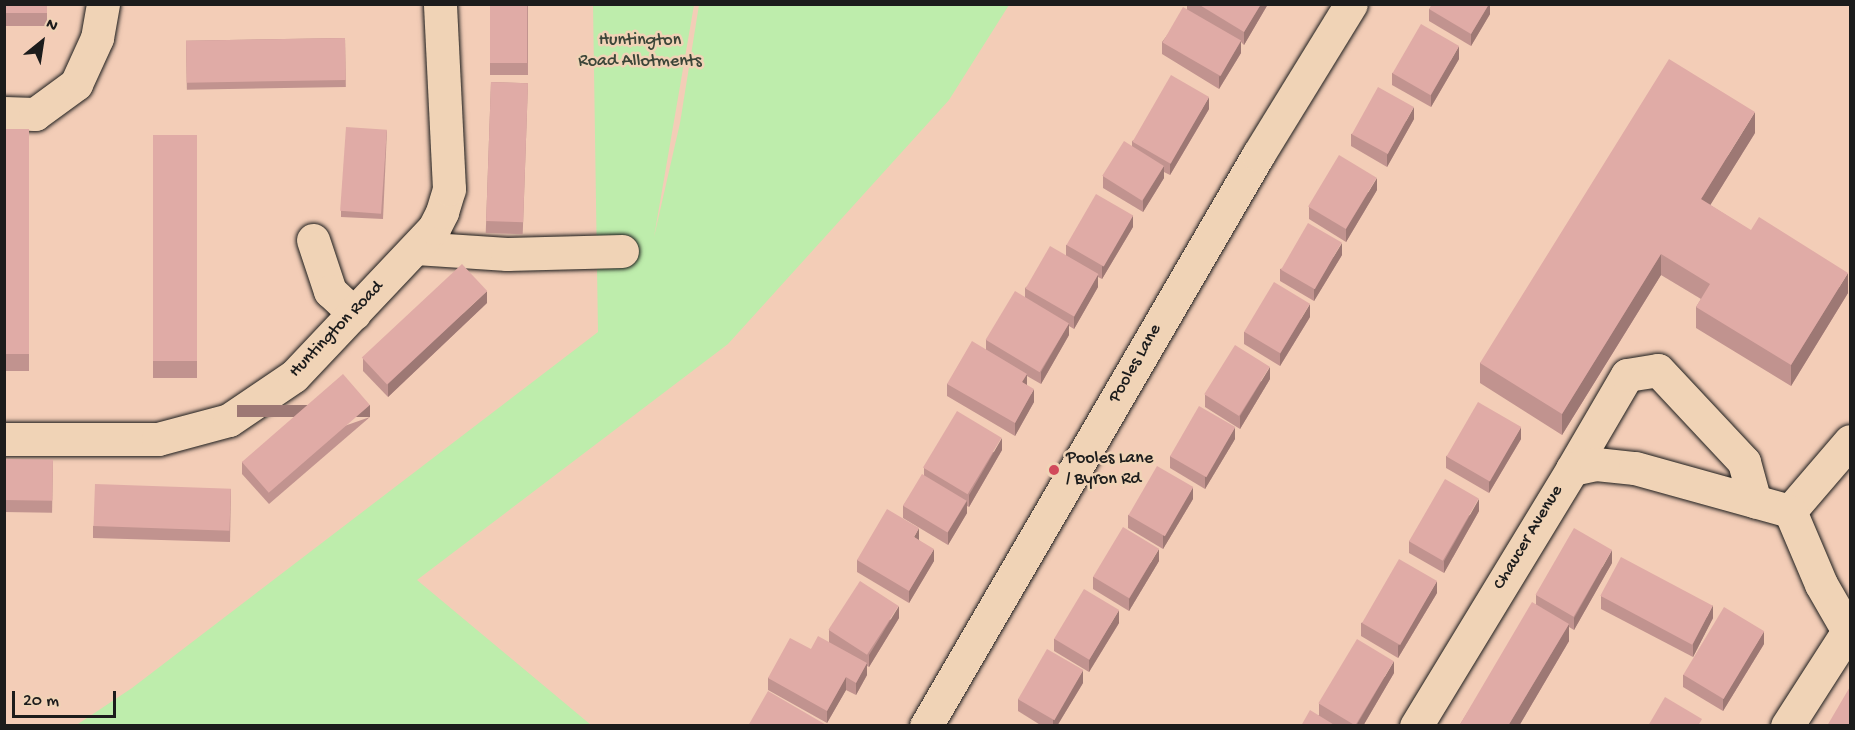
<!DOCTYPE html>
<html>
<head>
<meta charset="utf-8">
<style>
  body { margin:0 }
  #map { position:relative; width:1855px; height:730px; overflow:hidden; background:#f3cdb7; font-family:"Gochi Hand",sans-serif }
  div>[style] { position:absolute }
  .green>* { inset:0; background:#beedac }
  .roads { filter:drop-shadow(0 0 2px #1c1c1c) drop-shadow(0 0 2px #1c1c1c) }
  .minor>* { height:33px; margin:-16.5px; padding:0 16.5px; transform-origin:16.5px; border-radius:16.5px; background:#f0d3b6 }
  .wall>* { inset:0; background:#c1938f; transform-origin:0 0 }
  .shaded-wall>* { inset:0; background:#9d7874; transform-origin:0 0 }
  .building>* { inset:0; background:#e0aba6; transform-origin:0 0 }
  .dots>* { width:16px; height:16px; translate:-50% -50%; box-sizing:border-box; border:3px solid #f0d3b6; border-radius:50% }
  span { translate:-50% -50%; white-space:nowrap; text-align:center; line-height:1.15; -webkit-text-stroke:5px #f0d3b6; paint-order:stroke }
  .park-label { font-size:18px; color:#3c4639 }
  .street-label { font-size:18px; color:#1c1c1c }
  .poi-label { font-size:18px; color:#1c1c1c }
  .left { translate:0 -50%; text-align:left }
  .frame { position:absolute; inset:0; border:6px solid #1c1c1c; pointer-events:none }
  .north { position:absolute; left:12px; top:12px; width:60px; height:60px; -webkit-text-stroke:4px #f0d3b6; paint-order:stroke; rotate:30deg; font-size:16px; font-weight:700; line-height:24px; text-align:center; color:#1c1c1c }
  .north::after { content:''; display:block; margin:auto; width:21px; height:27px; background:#1c1c1c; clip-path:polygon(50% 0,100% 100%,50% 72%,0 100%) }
  .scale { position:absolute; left:12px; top:691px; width:104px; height:27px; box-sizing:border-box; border:3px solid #1c1c1c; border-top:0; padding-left:8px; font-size:18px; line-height:21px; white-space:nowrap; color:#1c1c1c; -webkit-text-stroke:4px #f0d3b6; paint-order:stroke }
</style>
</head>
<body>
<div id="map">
  <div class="green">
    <div style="clip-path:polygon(593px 5px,694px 5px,654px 237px,680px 123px,699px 5px,1009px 5px,949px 100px,728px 344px,417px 580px,591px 725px,75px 726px,132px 688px,598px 332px)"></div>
  </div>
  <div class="roads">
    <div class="minor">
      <div style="left:4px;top:113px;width:31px;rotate:2deg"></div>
      <div style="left:35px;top:114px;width:51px;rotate:-36.2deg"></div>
      <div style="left:76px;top:84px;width:51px;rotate:-65.5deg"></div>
      <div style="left:97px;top:38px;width:35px;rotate:-80deg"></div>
      <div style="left:313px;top:240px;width:54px;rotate:71.6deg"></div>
      <div style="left:330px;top:291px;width:33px;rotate:43deg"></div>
      <div style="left:416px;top:248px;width:91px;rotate:3.8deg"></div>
      <div style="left:507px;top:254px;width:115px;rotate:-1.5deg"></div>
      <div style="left:4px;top:439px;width:154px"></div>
      <div style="left:158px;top:439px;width:73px;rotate:-15deg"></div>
      <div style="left:229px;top:420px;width:78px;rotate:-34.1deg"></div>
      <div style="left:294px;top:376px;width:204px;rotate:-46.6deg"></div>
      <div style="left:434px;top:228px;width:18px;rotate:-63deg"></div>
      <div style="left:442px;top:212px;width:24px;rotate:-73deg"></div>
      <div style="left:449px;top:189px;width:185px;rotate:-92.8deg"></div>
      <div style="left:1572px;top:469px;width:109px;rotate:-59.7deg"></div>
      <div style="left:1627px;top:375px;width:31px;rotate:-9deg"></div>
      <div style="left:1658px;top:370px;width:126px;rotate:46.9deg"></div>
      <div style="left:1744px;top:462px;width:41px;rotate:74.6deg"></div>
      <div style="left:926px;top:726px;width:661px;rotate:-59.82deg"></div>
      <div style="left:1258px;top:155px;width:177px;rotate:-58.4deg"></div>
      <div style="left:1416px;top:726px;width:301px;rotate:-58.7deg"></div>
      <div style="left:1572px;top:469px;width:25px;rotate:-12deg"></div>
      <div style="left:1596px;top:464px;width:39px;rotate:6deg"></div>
      <div style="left:1635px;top:468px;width:161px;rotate:15.5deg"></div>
      <div style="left:1790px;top:511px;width:92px;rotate:-49.4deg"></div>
      <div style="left:1787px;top:726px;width:113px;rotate:-57.3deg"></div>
      <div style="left:1848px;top:631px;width:54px;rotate:-119.9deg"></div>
      <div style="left:1821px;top:584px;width:79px;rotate:-113deg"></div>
    </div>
  </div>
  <div class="wall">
    <div style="left:6px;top:4px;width:41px;height:22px"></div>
    <div style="left:490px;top:4px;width:38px;height:71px"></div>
    <div style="clip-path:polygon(1187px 4px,1268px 4px,1244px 45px,1241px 42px,1241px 53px,1219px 89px,1162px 54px,1162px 42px,1187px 9px)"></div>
    <div style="clip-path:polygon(1490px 4px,1490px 14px,1471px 46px,1429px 21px,1429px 9px)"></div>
    <div style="left:345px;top:38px;width:49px;height:159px;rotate:89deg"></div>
    <div style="clip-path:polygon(1459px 59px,1431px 107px,1392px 85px,1392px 73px)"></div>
    <div style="left:491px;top:82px;width:37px;height:151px;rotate:2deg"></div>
    <div style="clip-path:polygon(1209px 109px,1170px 175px,1164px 172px,1164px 178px,1143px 212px,1103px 188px,1103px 176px,1132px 146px,1132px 141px)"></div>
    <div style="clip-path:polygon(1414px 119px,1387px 167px,1351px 146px,1351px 134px)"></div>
    <div style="left:4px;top:129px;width:25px;height:242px"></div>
    <div style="clip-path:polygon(387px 130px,383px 219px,341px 217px,341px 211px)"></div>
    <div style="clip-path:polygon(1755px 133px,1710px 205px,1848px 293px,1791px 386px,1696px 328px,1696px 307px,1701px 299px,1661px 275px,1562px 435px,1480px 383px,1480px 363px)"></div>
    <div style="left:153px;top:135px;width:44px;height:243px"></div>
    <div style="clip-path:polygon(1377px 190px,1346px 242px,1309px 219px,1309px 207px)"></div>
    <div style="clip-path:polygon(1133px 227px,1102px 279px,1098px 277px,1098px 287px,1074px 329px,1069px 326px,1069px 335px,1041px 384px,1027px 376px,1027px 385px,1034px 402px,1015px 436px,947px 396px,947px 384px,986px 350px,986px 340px,1025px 297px,1025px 288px,1066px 256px,1066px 245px)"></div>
    <div style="clip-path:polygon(1342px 255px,1314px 301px,1280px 281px,1280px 269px)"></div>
    <div style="clip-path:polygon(487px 303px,388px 397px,363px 371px,363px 358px)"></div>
    <div style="clip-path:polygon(1310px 317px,1280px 366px,1244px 344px,1244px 332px)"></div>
    <div style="clip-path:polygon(1270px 379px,1240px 429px,1205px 407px,1205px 395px)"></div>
    <div style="clip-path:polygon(370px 417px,269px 504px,242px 474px,242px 462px)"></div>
    <div style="clip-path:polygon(1235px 439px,1205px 489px,1170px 468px,1170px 456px)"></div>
    <div style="clip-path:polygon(1521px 439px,1489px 493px,1446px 468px,1446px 456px)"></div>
    <div style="clip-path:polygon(1002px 450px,969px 507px,967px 506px,967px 513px,948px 545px,903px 518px,903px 506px,924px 475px,924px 468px)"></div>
    <div style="left:4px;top:459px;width:49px;height:53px;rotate:1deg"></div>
    <div style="clip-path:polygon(231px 489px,230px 542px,93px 538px,93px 526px)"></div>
    <div style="clip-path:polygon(1193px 499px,1163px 549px,1128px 528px,1128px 515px)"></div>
    <div style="clip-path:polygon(1479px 511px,1444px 573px,1409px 553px,1409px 541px)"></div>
    <div style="clip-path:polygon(919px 540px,934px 561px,909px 603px,857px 572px,857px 560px)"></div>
    <div style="clip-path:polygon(1159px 561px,1129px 611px,1093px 589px,1093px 577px)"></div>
    <div style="clip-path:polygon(1612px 563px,1574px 630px,1569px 627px,1569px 641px,1519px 726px,1459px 726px,1536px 604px,1536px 595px)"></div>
    <div style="clip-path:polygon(1437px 593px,1398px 658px,1361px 636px,1361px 623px)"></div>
    <div style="clip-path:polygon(1601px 596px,1713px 618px,1693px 657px,1601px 609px)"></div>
    <div style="clip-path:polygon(899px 618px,869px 667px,867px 666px,867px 675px,856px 695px,846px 690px,827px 723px,768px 690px,768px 678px,811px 649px,829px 642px,829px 630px)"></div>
    <div style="clip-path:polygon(1119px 623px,1089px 672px,1054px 651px,1054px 639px)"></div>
    <div style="clip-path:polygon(1764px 644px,1723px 711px,1683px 687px,1683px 675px)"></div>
    <div style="clip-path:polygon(1394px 673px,1363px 726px,1301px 726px,1319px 715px,1319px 704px)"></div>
    <div style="clip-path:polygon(1083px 683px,1057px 726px,1042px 726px,1018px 711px,1018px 699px)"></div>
  </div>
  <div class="shaded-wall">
    <div style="clip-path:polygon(1261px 4px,1268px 4px,1244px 45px,1244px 32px)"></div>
    <div style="clip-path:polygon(1489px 4px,1490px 4px,1490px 14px,1471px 46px,1471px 34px)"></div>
    <div style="clip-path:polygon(1241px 41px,1241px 53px,1219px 89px,1219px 77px)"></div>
    <div style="clip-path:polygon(1459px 46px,1459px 59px,1431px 107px,1431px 95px)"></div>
    <div style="clip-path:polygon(1209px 97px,1209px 109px,1170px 175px,1170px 163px)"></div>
    <div style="clip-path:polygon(1414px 107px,1414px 119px,1387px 167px,1387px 155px)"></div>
    <div style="clip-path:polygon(1755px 112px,1755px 133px,1701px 220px,1701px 199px)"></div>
    <div style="clip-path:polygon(1164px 166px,1164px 178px,1143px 212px,1143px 200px)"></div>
    <div style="clip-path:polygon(1377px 178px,1377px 190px,1346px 242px,1346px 229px)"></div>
    <div style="clip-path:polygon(1133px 215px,1133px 227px,1102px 279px,1102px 267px)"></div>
    <div style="clip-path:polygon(1342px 243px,1342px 255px,1314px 301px,1314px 289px)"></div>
    <div style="clip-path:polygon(1661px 254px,1661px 275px,1562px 435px,1562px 414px)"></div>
    <div style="clip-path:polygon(1848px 273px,1848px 293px,1791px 386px,1791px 365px)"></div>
    <div style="clip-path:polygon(1098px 274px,1098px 287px,1074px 329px,1074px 317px)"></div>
    <div style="clip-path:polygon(487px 291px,487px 303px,388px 397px,388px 384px)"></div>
    <div style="clip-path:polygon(1310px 304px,1310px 317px,1280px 366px,1280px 354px)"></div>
    <div style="clip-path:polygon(1069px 323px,1069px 335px,1041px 384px,1041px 372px)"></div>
    <div style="clip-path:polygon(1270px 367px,1270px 379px,1240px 429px,1240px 416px)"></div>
    <div style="clip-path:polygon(1027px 374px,1027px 386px,1022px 382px)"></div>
    <div style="clip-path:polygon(1034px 389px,1034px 402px,1015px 436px,1015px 423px)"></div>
    <div style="left:370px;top:405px;width:12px;height:133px;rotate:90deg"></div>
    <div style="clip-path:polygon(1235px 427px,1235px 439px,1205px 489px,1205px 477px)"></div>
    <div style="clip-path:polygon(1521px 427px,1521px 439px,1489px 493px,1489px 481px)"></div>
    <div style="clip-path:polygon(1002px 438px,1002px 450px,969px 507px,969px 495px)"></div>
    <div style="clip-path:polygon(1193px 487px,1193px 499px,1163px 549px,1163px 536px)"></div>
    <div style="clip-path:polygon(1479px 499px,1479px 511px,1444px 573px,1444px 561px)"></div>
    <div style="clip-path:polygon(967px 501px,967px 513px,948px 545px,948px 532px)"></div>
    <div style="clip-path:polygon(919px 528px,919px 541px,914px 537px)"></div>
    <div style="clip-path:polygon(934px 549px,934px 561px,909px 603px,909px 591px)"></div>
    <div style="clip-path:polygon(1159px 549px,1159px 561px,1129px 611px,1129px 599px)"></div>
    <div style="clip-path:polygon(1612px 550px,1612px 563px,1574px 630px,1574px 618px)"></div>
    <div style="clip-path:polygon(1437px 581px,1437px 593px,1398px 658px,1398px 646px)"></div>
    <div style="clip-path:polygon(1713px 605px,1713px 618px,1693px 657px,1693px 644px)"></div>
    <div style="clip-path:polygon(899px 606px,899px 618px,869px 667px,869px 655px)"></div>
    <div style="clip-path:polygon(1119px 610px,1119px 623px,1089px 672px,1089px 660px)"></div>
    <div style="clip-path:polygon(1569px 624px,1569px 641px,1519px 726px,1508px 726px)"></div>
    <div style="clip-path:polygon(1764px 631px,1764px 644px,1723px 711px,1723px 699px)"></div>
    <div style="clip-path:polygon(1394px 661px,1394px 673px,1363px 726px,1356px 726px)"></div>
    <div style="clip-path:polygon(867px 663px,867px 675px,856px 695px,856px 683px)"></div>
    <div style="clip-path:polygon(1083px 670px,1083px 683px,1057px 726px,1053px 726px,1053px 720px)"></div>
    <div style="clip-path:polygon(846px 677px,846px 690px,827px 723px,827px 711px)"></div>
  </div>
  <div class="building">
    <div style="left:6px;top:4px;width:41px;height:9px"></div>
    <div style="left:490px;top:4px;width:37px;height:59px"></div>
    <div style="clip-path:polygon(1198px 4px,1261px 4px,1244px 32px)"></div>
    <div style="clip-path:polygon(1432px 4px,1489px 4px,1471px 34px,1429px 9px)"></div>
    <div style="left:1183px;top:7px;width:67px;height:41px;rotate:30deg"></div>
    <div style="left:1421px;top:24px;width:44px;height:57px;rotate:30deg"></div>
    <div style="left:345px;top:38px;width:42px;height:159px;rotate:89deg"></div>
    <div style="clip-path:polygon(1669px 59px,1755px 112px,1701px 199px,1751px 230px,1759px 217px,1848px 273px,1791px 365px,1696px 307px,1710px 284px,1661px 254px,1562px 414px,1480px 363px)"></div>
    <div style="left:1171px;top:75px;width:44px;height:77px;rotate:30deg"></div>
    <div style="left:491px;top:82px;width:37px;height:139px;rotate:2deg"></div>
    <div style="left:1378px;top:87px;width:41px;height:54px;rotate:29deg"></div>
    <div style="left:346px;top:127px;width:41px;height:84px;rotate:4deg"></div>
    <div style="left:4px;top:129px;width:25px;height:225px"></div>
    <div style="left:153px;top:135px;width:44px;height:226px"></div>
    <div style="left:1124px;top:141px;width:47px;height:41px;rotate:32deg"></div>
    <div style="left:1339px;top:155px;width:44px;height:60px;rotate:31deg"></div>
    <div style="left:1096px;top:194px;width:43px;height:59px;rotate:30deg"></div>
    <div style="left:1308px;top:223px;width:39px;height:54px;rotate:30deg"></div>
    <div style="left:1050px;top:246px;width:56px;height:49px;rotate:30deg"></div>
    <div style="left:462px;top:264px;width:37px;height:137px;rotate:47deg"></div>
    <div style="left:1274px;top:282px;width:42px;height:58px;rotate:31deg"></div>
    <div style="left:1015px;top:291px;width:63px;height:57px;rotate:31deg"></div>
    <div style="clip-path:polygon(972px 341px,1027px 374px,1022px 382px,1034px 389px,1015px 423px,947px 384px)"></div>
    <div style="left:1235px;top:345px;width:41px;height:58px;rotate:32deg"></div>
    <div style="left:343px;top:374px;width:41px;height:134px;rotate:49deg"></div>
    <div style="left:1478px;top:402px;width:50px;height:63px;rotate:30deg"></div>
    <div style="left:1199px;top:406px;width:42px;height:58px;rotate:30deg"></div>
    <div style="left:957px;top:411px;width:52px;height:66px;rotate:31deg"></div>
    <div style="left:4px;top:459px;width:49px;height:41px;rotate:1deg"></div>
    <div style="left:1157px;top:466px;width:42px;height:57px;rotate:30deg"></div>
    <div style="left:922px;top:474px;width:52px;height:37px;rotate:31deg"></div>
    <div style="left:1445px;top:479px;width:39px;height:72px;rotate:30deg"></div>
    <div style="left:95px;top:484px;width:136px;height:42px;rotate:2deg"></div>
    <div style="clip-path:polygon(887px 509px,919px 528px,914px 537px,934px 549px,909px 591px,857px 560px)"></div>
    <div style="left:1123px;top:527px;width:42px;height:58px;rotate:31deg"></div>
    <div style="left:1574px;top:528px;width:44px;height:77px;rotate:30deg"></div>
    <div style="left:1621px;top:557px;width:104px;height:44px;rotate:28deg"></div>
    <div style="left:1399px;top:559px;width:44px;height:74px;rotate:30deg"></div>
    <div style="left:860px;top:581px;width:46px;height:58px;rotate:33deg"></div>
    <div style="left:1084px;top:589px;width:41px;height:58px;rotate:31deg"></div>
    <div style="clip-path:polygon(1532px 602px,1569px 624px,1508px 726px,1459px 726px)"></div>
    <div style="left:1724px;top:607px;width:47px;height:79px;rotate:31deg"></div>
    <div style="clip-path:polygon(818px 636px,867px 663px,856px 683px,846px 677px,827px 711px,768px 678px,790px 638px,811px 649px)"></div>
    <div style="left:1357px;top:639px;width:43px;height:75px;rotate:31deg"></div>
    <div style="left:1047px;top:649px;width:42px;height:58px;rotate:30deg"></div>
    <div style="clip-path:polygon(1851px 685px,1851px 726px,1827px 726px)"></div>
    <div style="clip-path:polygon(768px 691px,828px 726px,748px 726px)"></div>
    <div style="clip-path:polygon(1665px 697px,1702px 719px,1698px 726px,1648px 726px)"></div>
    <div style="clip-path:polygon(1310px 710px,1336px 726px,1301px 726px)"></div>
  </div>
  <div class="dots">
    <div style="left:1054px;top:470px;background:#d1495b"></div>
  </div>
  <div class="park-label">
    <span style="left:640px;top:52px">Huntington<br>Road Allotments</span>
  </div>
  <div class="street-label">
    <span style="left:337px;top:330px;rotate:-46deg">Huntington Road</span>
    <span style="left:1136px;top:364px;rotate:-60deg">Pooles Lane</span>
    <span style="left:1529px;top:538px;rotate:-59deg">Chaucer Avenue</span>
  </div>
  <div class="poi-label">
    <span class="left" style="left:1066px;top:470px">Pooles Lane<br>/ Byron Rd</span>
  </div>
  <div class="frame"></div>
  <div class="north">N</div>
  <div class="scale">20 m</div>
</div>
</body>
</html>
